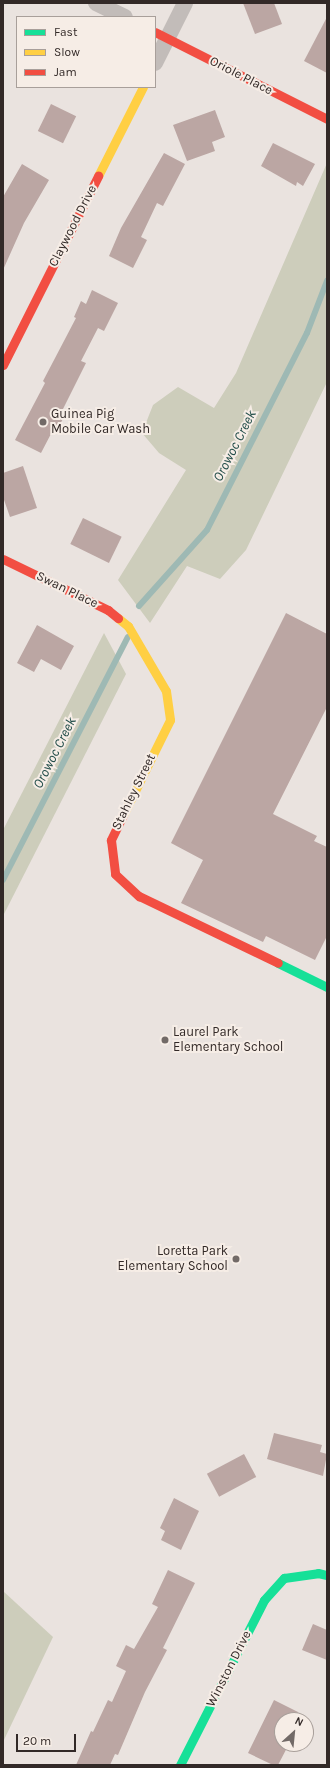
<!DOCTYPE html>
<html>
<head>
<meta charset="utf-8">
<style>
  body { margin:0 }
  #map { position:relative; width:330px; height:1768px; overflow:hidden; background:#eae3df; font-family:Karla,sans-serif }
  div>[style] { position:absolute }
  .green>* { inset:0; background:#cdcdbb }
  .stream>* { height:6px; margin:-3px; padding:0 3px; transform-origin:3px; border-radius:3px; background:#9eb9b4 }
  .building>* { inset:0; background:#bba6a3; transform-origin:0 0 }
  .street>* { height:16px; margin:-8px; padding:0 8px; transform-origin:8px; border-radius:8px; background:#c2bcb9 }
  .fast>* { height:9px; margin:-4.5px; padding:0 4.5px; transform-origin:4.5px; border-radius:4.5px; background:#16e098 }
  .slow>* { height:9px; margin:-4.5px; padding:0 4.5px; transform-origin:4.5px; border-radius:4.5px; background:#ffcf43 }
  .jam>* { height:9px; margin:-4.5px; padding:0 4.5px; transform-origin:4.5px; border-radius:4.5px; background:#f24e42 }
  .dots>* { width:11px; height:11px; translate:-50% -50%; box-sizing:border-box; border:2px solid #f6ede6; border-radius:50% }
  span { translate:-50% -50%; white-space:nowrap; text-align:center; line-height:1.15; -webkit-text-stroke:4px #f6ede6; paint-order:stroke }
  .street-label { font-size:13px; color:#322927 }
  .poi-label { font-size:13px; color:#322927 }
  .left { translate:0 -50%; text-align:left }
  .right { translate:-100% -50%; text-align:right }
  .water-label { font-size:14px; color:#234e4a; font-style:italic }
  .frame { position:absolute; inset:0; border:4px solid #322927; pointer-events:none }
  .legend { position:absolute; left:16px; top:16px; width:140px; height:72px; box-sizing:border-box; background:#f6ede6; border:1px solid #a89f9a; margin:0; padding:5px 7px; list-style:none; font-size:12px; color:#322927 }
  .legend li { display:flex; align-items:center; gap:8px; height:20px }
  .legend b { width:20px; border:1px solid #a89f9a }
  .north { position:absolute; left:274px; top:1712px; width:40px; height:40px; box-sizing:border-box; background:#f6ede6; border:1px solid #a89f9a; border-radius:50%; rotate:27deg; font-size:11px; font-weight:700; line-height:16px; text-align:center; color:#322927 }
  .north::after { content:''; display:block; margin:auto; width:14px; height:18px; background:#726a67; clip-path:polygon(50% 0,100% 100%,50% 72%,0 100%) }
  .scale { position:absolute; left:16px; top:1734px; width:60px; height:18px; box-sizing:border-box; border:2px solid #322927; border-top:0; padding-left:5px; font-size:12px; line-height:14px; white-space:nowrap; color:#322927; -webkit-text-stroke:3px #f6ede6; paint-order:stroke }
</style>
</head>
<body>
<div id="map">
  <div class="green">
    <div style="clip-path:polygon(327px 163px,327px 382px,246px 550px,220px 579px,187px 566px,150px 623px,118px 580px,186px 470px,159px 453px,142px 433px,153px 405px,178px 387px,214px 408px,236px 373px)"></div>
    <div style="clip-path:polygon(104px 633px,126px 674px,3px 916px,3px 830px)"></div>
    <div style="clip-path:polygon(3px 1591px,53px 1637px,3px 1742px)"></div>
  </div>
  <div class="stream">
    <div style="left:139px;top:606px;width:102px;rotate:-48.2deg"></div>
    <div style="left:207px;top:530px;width:221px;rotate:-63.1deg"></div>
    <div style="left:307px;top:333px;width:56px;rotate:-69deg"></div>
    <div style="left:3px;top:880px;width:273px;rotate:-62.8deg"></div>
  </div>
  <div class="building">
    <div style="clip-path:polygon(243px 3px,274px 3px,282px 24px,255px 34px)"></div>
    <div style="clip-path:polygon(327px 17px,327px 73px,304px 61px)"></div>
    <div style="left:51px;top:104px;width:28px;height:30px;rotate:26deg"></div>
    <div style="clip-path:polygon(215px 110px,225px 137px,212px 142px,215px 151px,187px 161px,173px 125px)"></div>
    <div style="clip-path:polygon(273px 143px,315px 164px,303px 186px,297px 182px,296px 186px,261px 166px)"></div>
    <div style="clip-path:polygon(164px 153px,185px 164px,163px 206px,157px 203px,141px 237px,147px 240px,133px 268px,109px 256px,121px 228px)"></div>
    <div style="clip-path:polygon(22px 164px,49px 180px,24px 223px,3px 270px,3px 197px)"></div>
    <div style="clip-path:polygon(92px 290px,118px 303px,104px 331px,98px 328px,81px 361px,86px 363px,62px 411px,66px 413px,56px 432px,53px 430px,41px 453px,15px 440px,45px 383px,43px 381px,76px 318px,74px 317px,81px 301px,86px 304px)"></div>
    <div style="clip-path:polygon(23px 466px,37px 508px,10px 517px,3px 497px,3px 473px)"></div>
    <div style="left:83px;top:518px;width:43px;height:29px;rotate:26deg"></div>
    <div style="clip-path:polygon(286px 613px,327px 634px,327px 707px,273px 814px,317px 836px,314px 841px,327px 847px,327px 936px,315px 960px,266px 936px,263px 942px,181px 903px,203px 860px,171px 843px)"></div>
    <div style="clip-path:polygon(37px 625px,74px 646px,61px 670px,41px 659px,34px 672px,17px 663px)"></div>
    <div style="clip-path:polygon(274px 1433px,322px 1445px,320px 1452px,327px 1454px,323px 1476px,267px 1459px)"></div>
    <div style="left:244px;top:1454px;width:26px;height:42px;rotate:62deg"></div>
    <div style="clip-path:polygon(174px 1498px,199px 1511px,181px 1550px,161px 1540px,165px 1531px,160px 1528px)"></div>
    <div style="clip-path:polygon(168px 1570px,195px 1583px,163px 1648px,167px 1650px,145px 1692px,118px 1755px,115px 1754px,110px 1765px,76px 1765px,91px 1731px,93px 1732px,108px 1700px,112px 1702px,126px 1671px,116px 1666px,126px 1645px,134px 1649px,158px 1607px,152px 1604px)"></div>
    <div style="clip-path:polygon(313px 1624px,327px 1630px,327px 1660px,302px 1650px)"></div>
    <div style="clip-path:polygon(274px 1700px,298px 1712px,294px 1720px,282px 1720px,282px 1744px,289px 1744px,278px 1765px,273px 1765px,248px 1753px)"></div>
  </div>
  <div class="street">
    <div style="left:96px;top:3px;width:32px;rotate:26deg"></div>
    <div style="left:155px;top:63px;width:67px;rotate:-63.4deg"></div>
  </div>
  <div class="fast">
    <div style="left:278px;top:963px;width:55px;rotate:26.1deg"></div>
    <div style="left:180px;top:1765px;width:185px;rotate:-63deg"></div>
    <div style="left:264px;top:1600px;width:30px;rotate:-48deg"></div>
    <div style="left:284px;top:1578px;width:34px;rotate:-8deg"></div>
    <div style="left:318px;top:1573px;width:9px;rotate:13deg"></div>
  </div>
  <div class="slow">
    <div style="left:98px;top:176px;width:100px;rotate:-63.2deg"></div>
    <div style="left:118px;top:618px;width:13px;rotate:39deg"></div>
    <div style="left:128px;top:626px;width:75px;rotate:59.7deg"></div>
    <div style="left:166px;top:691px;width:29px;rotate:82deg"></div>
    <div style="left:170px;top:720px;width:106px;rotate:116.3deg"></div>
  </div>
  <div class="jam">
    <div style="left:155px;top:32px;width:193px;rotate:26.8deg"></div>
    <div style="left:3px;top:365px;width:212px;rotate:-63.3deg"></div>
    <div style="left:3px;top:559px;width:117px;rotate:25.9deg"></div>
    <div style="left:108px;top:610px;width:13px;rotate:39deg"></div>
    <div style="left:123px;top:815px;width:28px;rotate:116deg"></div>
    <div style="left:111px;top:840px;width:34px;rotate:83deg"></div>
    <div style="left:115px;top:874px;width:33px;rotate:43deg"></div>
    <div style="left:139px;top:896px;width:154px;rotate:25.7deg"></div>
  </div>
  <div class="dots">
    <div style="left:43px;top:422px;background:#726a67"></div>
    <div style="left:165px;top:1040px;background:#726a67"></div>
    <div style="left:236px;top:1259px;background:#726a67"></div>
  </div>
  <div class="street-label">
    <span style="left:241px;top:76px;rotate:27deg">Oriole Place</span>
    <span style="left:73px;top:226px;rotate:-63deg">Claywood Drive</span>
    <span style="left:67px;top:590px;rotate:26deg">Swan Place</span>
    <span style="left:134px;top:792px;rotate:-64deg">Stahley Street</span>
    <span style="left:229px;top:1669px;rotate:-63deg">Winston Drive</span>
  </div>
  <div class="poi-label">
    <span class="left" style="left:51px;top:422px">Guinea Pig<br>Mobile Car Wash</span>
    <span class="left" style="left:173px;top:1040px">Laurel Park<br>Elementary School</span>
    <span class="right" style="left:228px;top:1259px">Loretta Park<br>Elementary School</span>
  </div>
  <div class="water-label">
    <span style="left:235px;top:446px;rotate:-63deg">Orowoc Creek</span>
    <span style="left:55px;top:753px;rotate:-63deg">Orowoc Creek</span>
  </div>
  <div class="frame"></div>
  <ul class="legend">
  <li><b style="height:5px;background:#16e098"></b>Fast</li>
  <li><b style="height:5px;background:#ffcf43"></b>Slow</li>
  <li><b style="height:5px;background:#f24e42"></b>Jam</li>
  </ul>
  <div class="north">N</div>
  <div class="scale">20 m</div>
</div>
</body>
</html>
